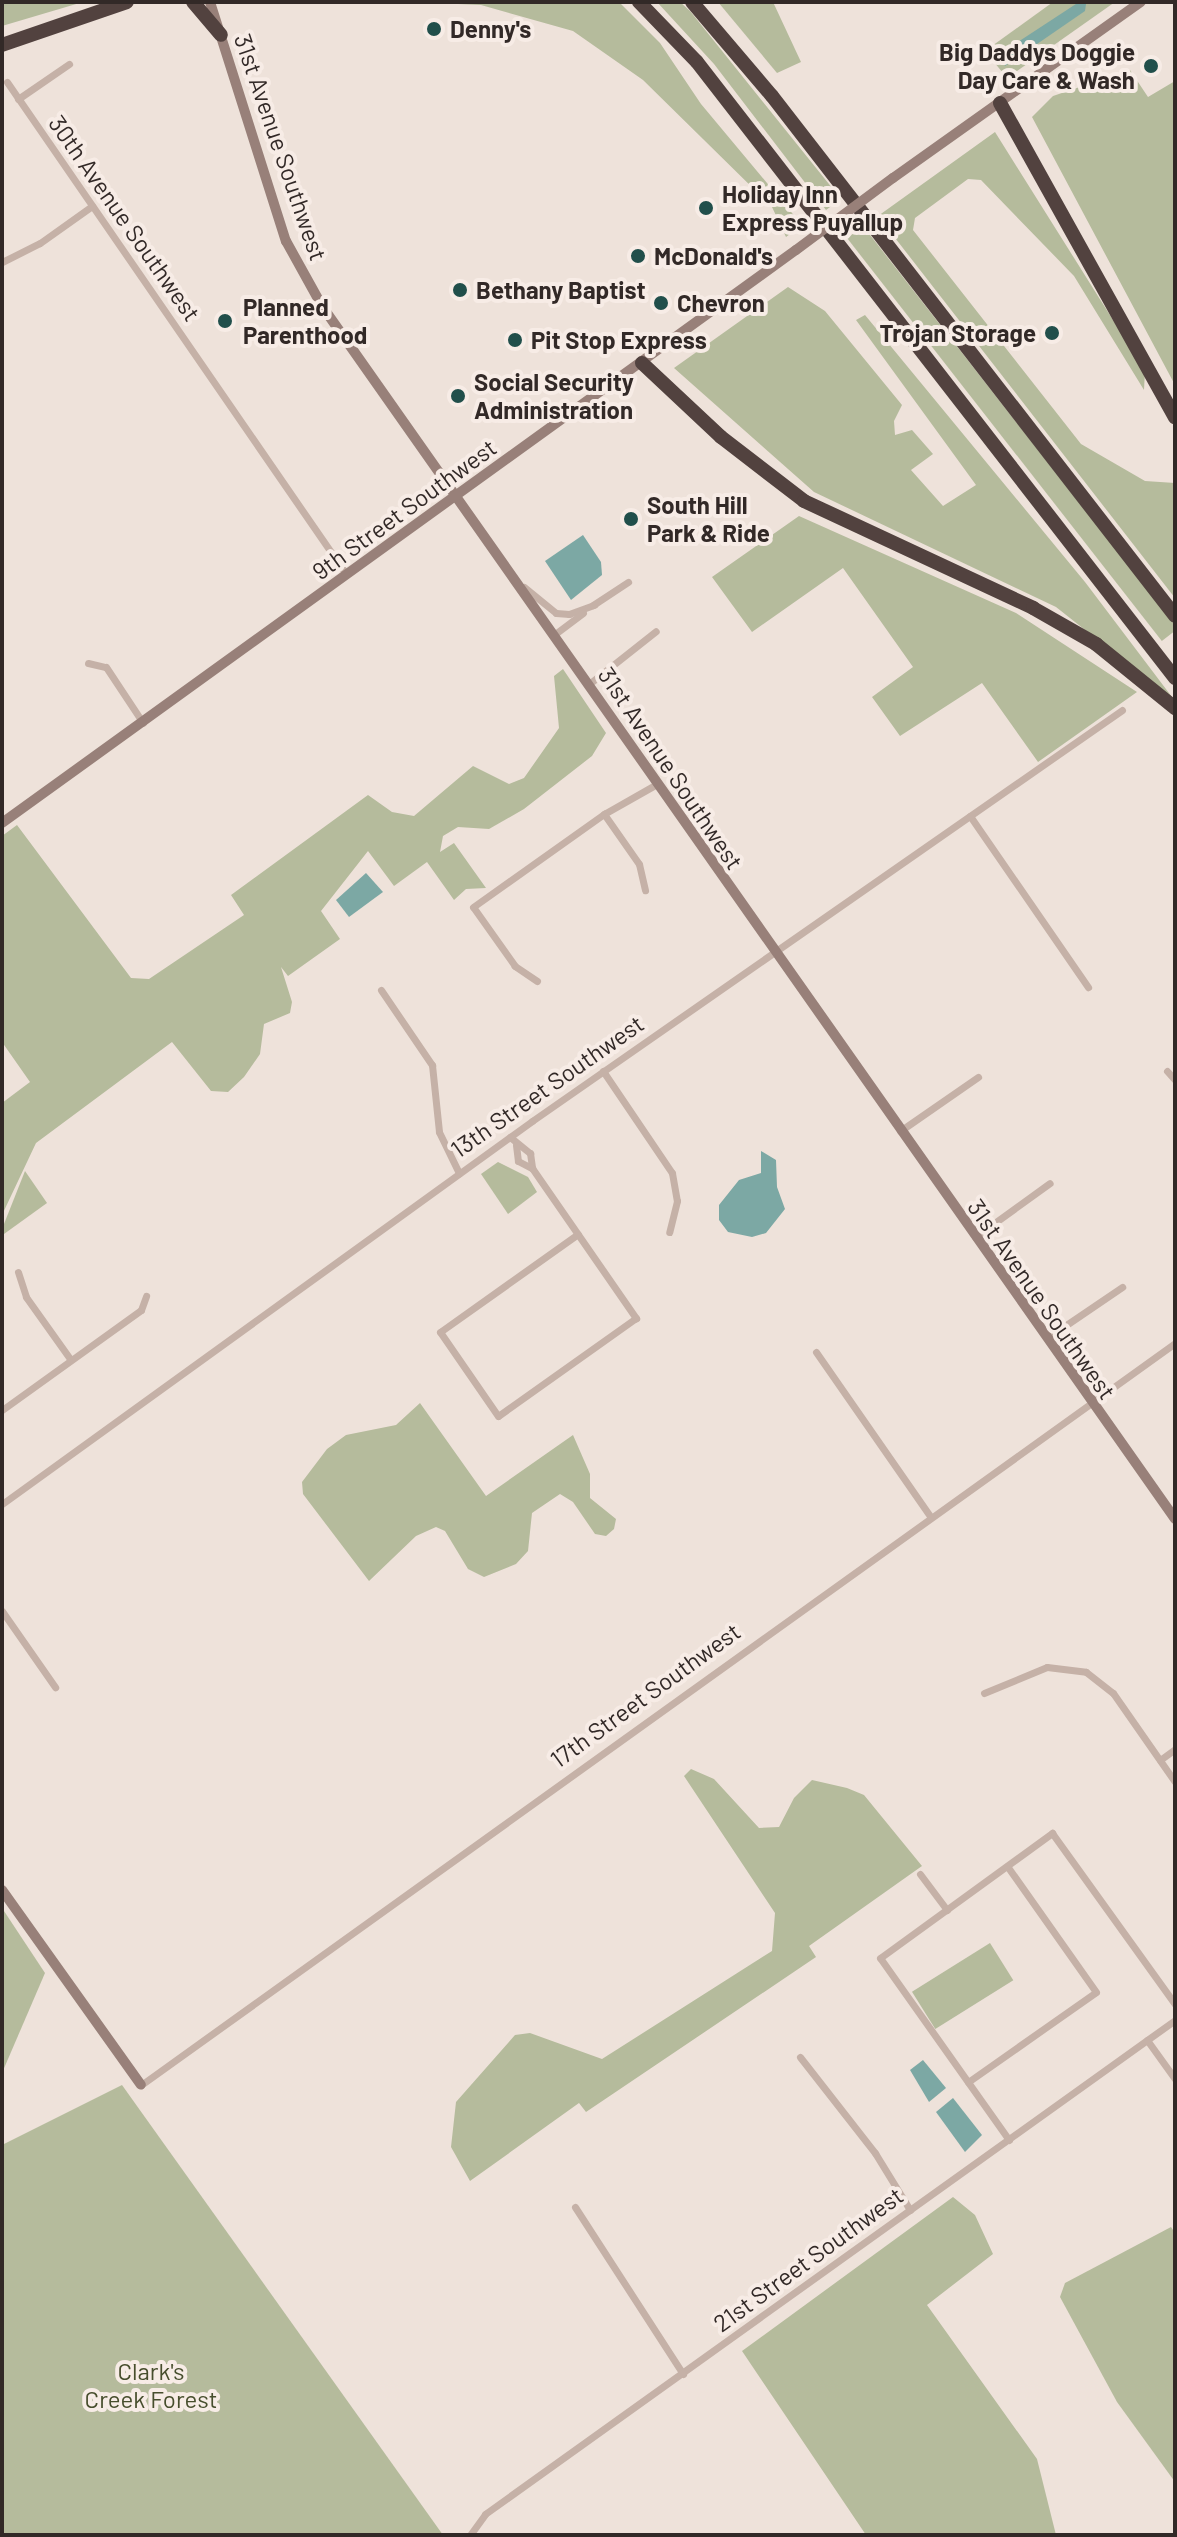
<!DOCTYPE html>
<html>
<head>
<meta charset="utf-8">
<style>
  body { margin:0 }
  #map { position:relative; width:1177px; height:2537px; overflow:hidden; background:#eee2da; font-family:Barlow,sans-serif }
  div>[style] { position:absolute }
  .green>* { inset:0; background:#b5bb9c; transform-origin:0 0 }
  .water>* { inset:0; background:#7ca8a4 }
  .street>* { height:7px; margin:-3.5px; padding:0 3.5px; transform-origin:3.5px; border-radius:3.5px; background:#c5b1a7 }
  .secondary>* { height:10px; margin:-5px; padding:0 5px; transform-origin:5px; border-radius:5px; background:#988079 }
  .highway>* { height:14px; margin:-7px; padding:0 7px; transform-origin:7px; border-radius:7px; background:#52423f }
  .secondary-bridge>* { height:10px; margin:-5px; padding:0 5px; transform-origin:5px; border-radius:5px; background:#988079 }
  .dots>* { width:22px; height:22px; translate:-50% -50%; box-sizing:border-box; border:4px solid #f7ece6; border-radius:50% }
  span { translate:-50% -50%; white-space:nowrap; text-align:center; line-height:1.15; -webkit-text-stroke:8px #f7ece6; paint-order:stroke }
  .poi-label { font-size:24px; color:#322927; font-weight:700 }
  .left { translate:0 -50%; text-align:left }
  .right { translate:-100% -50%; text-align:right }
  .street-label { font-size:24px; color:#322927 }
  .park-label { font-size:24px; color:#474e2d }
  .frame { position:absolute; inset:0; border:4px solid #322927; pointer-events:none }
</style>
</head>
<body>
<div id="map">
  <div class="green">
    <div style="clip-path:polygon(2px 2px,83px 2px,2px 26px)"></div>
    <div style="clip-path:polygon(411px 2px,619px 2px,660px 43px,701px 104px,802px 225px,786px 237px,772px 207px,643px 80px,573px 31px,481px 5px)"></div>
    <div style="clip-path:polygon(657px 2px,680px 2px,690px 11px,841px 199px,826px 210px,714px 64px)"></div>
    <div style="clip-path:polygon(718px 2px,773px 2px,801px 62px,777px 73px)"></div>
    <div style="clip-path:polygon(1053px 2px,1115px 2px,1007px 78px,985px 51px)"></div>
    <div style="clip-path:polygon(1130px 70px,1148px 97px,1175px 81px,1175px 385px,1032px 117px,1053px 96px)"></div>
    <div style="clip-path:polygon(995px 132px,1145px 371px,1144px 390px,1074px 276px,981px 180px,968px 179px,915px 218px,913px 230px,1081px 444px,1145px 481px,1175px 483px,1175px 598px,878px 216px)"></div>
    <div style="left:863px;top:226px;width:511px;height:20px;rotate:52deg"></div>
    <div style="clip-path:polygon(788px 287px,825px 311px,902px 405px,894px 421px,895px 435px,912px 430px,933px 454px,911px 470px,943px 506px,976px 485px,856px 320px,865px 315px,1085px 582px,1175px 701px,1056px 607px,814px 492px,674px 368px)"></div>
    <div style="clip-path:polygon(799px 516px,1016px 613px,1137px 692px,1038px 762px,982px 683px,900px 736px,872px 697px,913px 667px,843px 568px,752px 632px,712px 577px)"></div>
    <div style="clip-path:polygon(563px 669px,606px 733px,592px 756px,524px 809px,489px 829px,458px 827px,443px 836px,440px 852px,454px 843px,486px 888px,466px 889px,454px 900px,427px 862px,394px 886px,368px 851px,321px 911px,340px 939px,288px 976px,281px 967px,292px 1002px,290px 1013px,264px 1024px,260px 1054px,244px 1077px,228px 1092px,211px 1091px,172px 1042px,36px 1143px,2px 1215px,2px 1103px,30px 1082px,2px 1042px,2px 836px,17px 825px,131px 978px,149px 979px,244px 915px,231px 895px,368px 795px,392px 812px,414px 816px,473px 766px,509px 784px,524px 778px,559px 728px,554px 676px)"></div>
    <div style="clip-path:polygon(498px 1162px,528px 1177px,537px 1192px,508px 1214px,481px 1174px)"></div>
    <div style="clip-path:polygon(25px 1171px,47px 1203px,4px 1234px,2px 1229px)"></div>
    <div style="clip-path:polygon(420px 1403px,486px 1496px,573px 1435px,590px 1474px,590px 1498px,616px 1519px,614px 1529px,606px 1536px,595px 1534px,573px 1502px,560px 1494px,532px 1513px,528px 1551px,516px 1564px,484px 1577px,468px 1569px,445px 1531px,436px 1527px,416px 1536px,369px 1581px,303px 1494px,302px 1482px,327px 1449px,346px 1435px,396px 1425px)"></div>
    <div style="clip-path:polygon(691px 1769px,714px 1779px,759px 1828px,779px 1827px,794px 1798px,812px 1780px,847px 1788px,864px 1795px,922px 1866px,809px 1946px,816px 1957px,586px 2112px,579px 2103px,470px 2181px,451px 2147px,456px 2102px,515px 2035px,530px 2033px,602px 2059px,772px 1951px,775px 1913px,684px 1776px)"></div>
    <div style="clip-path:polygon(2px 1908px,45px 1973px,2px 2073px)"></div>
    <div style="left:990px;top:1943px;width:44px;height:92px;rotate:58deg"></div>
    <div style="clip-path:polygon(122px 2085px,443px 2535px,2px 2535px,2px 2145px)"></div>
    <div style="clip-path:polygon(953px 2197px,975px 2215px,993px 2254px,927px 2305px,1037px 2459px,1056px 2535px,866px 2535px,742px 2351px)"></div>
    <div style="clip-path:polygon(1171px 2227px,1175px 2233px,1175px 2482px,1117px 2402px,1060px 2297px,1065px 2283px)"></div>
  </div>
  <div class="water">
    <div style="clip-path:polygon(1079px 2px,1086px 4px,1085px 11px,1005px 66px,1001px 53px)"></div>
    <div style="clip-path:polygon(583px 535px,601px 562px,602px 575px,571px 600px,545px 561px)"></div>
    <div style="clip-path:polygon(366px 873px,383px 892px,349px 917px,336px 900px)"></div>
    <div style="clip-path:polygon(761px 1151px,776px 1160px,777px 1187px,785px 1209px,766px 1233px,752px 1237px,728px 1232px,719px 1220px,719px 1205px,739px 1180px,761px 1173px)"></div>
    <div style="clip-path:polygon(923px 2060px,946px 2088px,929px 2102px,910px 2070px)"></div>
    <div style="clip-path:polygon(953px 2098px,982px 2135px,965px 2152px,936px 2112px)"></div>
  </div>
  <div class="street">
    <div style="left:7px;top:82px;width:597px;rotate:55.43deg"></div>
    <div style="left:18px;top:99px;width:62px;rotate:-34.5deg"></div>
    <div style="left:2px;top:262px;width:42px;rotate:-26.6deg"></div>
    <div style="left:40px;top:243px;width:64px;rotate:-35.4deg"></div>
    <div style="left:524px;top:587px;width:41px;rotate:39.1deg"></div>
    <div style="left:556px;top:613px;width:13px;rotate:4deg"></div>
    <div style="left:569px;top:614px;width:27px;rotate:-20deg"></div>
    <div style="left:593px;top:605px;width:42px;rotate:-33.3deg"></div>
    <div style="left:555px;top:634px;width:35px;rotate:-37deg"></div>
    <div style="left:88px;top:663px;width:18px;rotate:13deg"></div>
    <div style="left:106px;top:667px;width:67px;rotate:56.5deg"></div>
    <div style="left:589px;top:684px;width:85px;rotate:-38.3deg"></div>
    <div style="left:604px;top:814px;width:61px;rotate:55deg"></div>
    <div style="left:639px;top:864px;width:27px;rotate:77deg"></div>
    <div style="left:970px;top:816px;width:208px;rotate:55.4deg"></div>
    <div style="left:537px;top:981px;width:27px;rotate:-146deg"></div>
    <div style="left:515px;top:966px;width:72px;rotate:-125.4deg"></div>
    <div style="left:473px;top:907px;width:161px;rotate:-35.4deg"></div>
    <div style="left:604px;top:814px;width:59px;rotate:-29.6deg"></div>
    <div style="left:381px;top:990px;width:91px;rotate:55.8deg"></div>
    <div style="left:432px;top:1065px;width:67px;rotate:84deg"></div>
    <div style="left:439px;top:1132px;width:46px;rotate:64deg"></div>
    <div style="left:603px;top:1071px;width:123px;rotate:55.9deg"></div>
    <div style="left:672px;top:1173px;width:28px;rotate:80deg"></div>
    <div style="left:677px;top:1201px;width:32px;rotate:104deg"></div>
    <div style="left:1167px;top:1071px;width:12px;rotate:48deg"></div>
    <div style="left:900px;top:1131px;width:95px;rotate:-34.7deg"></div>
    <div style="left:510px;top:1137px;width:26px;rotate:39deg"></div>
    <div style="left:530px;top:1153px;width:15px;rotate:82deg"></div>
    <div style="left:532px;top:1168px;width:183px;rotate:55.3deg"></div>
    <div style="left:636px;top:1318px;width:169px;rotate:144.6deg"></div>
    <div style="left:498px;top:1416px;width:102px;rotate:-124.6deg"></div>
    <div style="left:440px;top:1332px;width:169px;rotate:-35.4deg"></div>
    <div style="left:516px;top:1145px;width:16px;rotate:83deg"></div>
    <div style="left:518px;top:1161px;width:16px;rotate:27deg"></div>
    <div style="left:975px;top:1237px;width:92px;rotate:-35.8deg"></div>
    <div style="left:18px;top:1272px;width:26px;rotate:72deg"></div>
    <div style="left:26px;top:1297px;width:77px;rotate:54.5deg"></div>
    <div style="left:1047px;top:1338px;width:91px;rotate:-34.2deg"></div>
    <div style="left:816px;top:1352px;width:200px;rotate:55.2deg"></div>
    <div style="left:2px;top:1410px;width:171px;rotate:-35.7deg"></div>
    <div style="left:141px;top:1310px;width:15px;rotate:-70deg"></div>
    <div style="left:2px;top:1504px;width:654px;rotate:-35.85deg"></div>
    <div style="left:532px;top:1121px;width:719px;rotate:-34.86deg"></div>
    <div style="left:2px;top:1611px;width:93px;rotate:55.1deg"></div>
    <div style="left:984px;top:1693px;width:68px;rotate:-22.4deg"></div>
    <div style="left:1047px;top:1667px;width:39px;rotate:7deg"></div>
    <div style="left:1086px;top:1672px;width:34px;rotate:38deg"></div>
    <div style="left:1113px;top:1693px;width:108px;rotate:55.1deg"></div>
    <div style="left:1160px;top:1760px;width:19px;rotate:-36deg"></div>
    <div style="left:920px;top:1874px;width:45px;rotate:53.1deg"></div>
    <div style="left:1147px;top:2040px;width:48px;rotate:54.3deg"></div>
    <div style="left:800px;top:2057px;width:122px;rotate:52deg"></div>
    <div style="left:875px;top:2153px;width:67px;rotate:58.4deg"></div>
    <div style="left:968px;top:2082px;width:156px;rotate:-35.1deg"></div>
    <div style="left:1096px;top:1992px;width:154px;rotate:-125.2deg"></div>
    <div style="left:141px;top:2085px;width:1273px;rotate:-35.66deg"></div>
    <div style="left:1009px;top:2140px;width:223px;rotate:-125.3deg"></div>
    <div style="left:880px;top:1958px;width:213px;rotate:-36deg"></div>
    <div style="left:1052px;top:1833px;width:211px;rotate:54.3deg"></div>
    <div style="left:575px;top:2207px;width:199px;rotate:57.1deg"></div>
    <div style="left:470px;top:2535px;width:26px;rotate:-54deg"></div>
    <div style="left:485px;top:2514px;width:849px;rotate:-35.6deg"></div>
  </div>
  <div class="secondary">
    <div style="left:210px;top:2px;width:251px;rotate:72.4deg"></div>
    <div style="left:286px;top:241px;width:74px;rotate:61deg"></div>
    <div style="left:322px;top:306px;width:1483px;rotate:54.88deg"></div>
    <div style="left:893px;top:178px;width:304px;rotate:-35.4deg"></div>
    <div style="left:2px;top:823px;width:979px;rotate:-35.82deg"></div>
    <div style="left:2px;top:1890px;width:239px;rotate:54.5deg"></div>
  </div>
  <div class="highway">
    <div style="left:193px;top:2px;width:43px;rotate:49.7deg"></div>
    <div style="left:639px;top:2px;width:83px;rotate:46deg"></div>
    <div style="left:697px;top:62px;width:780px;rotate:52.19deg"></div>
    <div style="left:692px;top:2px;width:123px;rotate:49.6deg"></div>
    <div style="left:772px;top:96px;width:658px;rotate:52.22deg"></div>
    <div style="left:2px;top:45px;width:132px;rotate:-19deg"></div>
    <div style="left:1000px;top:103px;width:360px;rotate:60.9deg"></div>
    <div style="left:642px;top:363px;width:108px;rotate:43.1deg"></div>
    <div style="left:721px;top:437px;width:105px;rotate:37.6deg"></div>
    <div style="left:804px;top:501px;width:253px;rotate:25deg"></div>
    <div style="left:1033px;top:608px;width:73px;rotate:29.7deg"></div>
    <div style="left:1096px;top:644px;width:102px;rotate:39deg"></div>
  </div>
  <div class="secondary-bridge">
    <div style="left:796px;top:250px;width:121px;rotate:-36.6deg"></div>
  </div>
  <div class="dots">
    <div style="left:434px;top:29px;background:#214f4b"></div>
    <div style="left:1151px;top:66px;background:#214f4b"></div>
    <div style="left:706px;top:208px;background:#214f4b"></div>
    <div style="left:638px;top:256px;background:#214f4b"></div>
    <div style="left:460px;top:290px;background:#214f4b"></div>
    <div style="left:661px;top:303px;background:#214f4b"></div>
    <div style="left:225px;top:321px;background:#214f4b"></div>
    <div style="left:1052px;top:333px;background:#214f4b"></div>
    <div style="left:515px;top:340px;background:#214f4b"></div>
    <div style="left:458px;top:396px;background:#214f4b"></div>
    <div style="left:631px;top:519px;background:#214f4b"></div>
  </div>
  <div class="poi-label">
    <span class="left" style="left:450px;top:29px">Denny's</span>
    <span class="right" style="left:1135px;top:66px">Big Daddys Doggie<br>Day Care &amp; Wash</span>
    <span class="left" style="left:722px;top:208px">Holiday Inn<br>Express Puyallup</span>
    <span class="left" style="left:654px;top:256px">McDonald's</span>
    <span class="left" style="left:476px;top:290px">Bethany Baptist</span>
    <span class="left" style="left:677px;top:303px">Chevron</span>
    <span class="left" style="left:243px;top:321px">Planned<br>Parenthood</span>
    <span class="right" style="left:1036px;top:333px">Trojan Storage</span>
    <span class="left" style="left:531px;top:340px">Pit Stop Express</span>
    <span class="left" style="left:474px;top:396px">Social Security<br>Administration</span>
    <span class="left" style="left:647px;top:519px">South Hill<br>Park &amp; Ride</span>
  </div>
  <div class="street-label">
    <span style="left:281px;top:147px;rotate:71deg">31st Avenue Southwest</span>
    <span style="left:125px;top:218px;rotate:55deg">30th Avenue Southwest</span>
    <span style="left:404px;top:509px;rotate:-36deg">9th Street Southwest</span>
    <span style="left:671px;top:768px;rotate:56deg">31st Avenue Southwest</span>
    <span style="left:547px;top:1086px;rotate:-35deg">13th Street Southwest</span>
    <span style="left:1042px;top:1299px;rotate:55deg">31st Avenue Southwest</span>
    <span style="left:645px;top:1695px;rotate:-36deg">17th Street Southwest</span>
    <span style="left:808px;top:2259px;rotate:-36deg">21st Street Southwest</span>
  </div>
  <div class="park-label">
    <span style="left:151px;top:2385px">Clark's<br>Creek Forest</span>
  </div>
  <div class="frame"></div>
</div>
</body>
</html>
